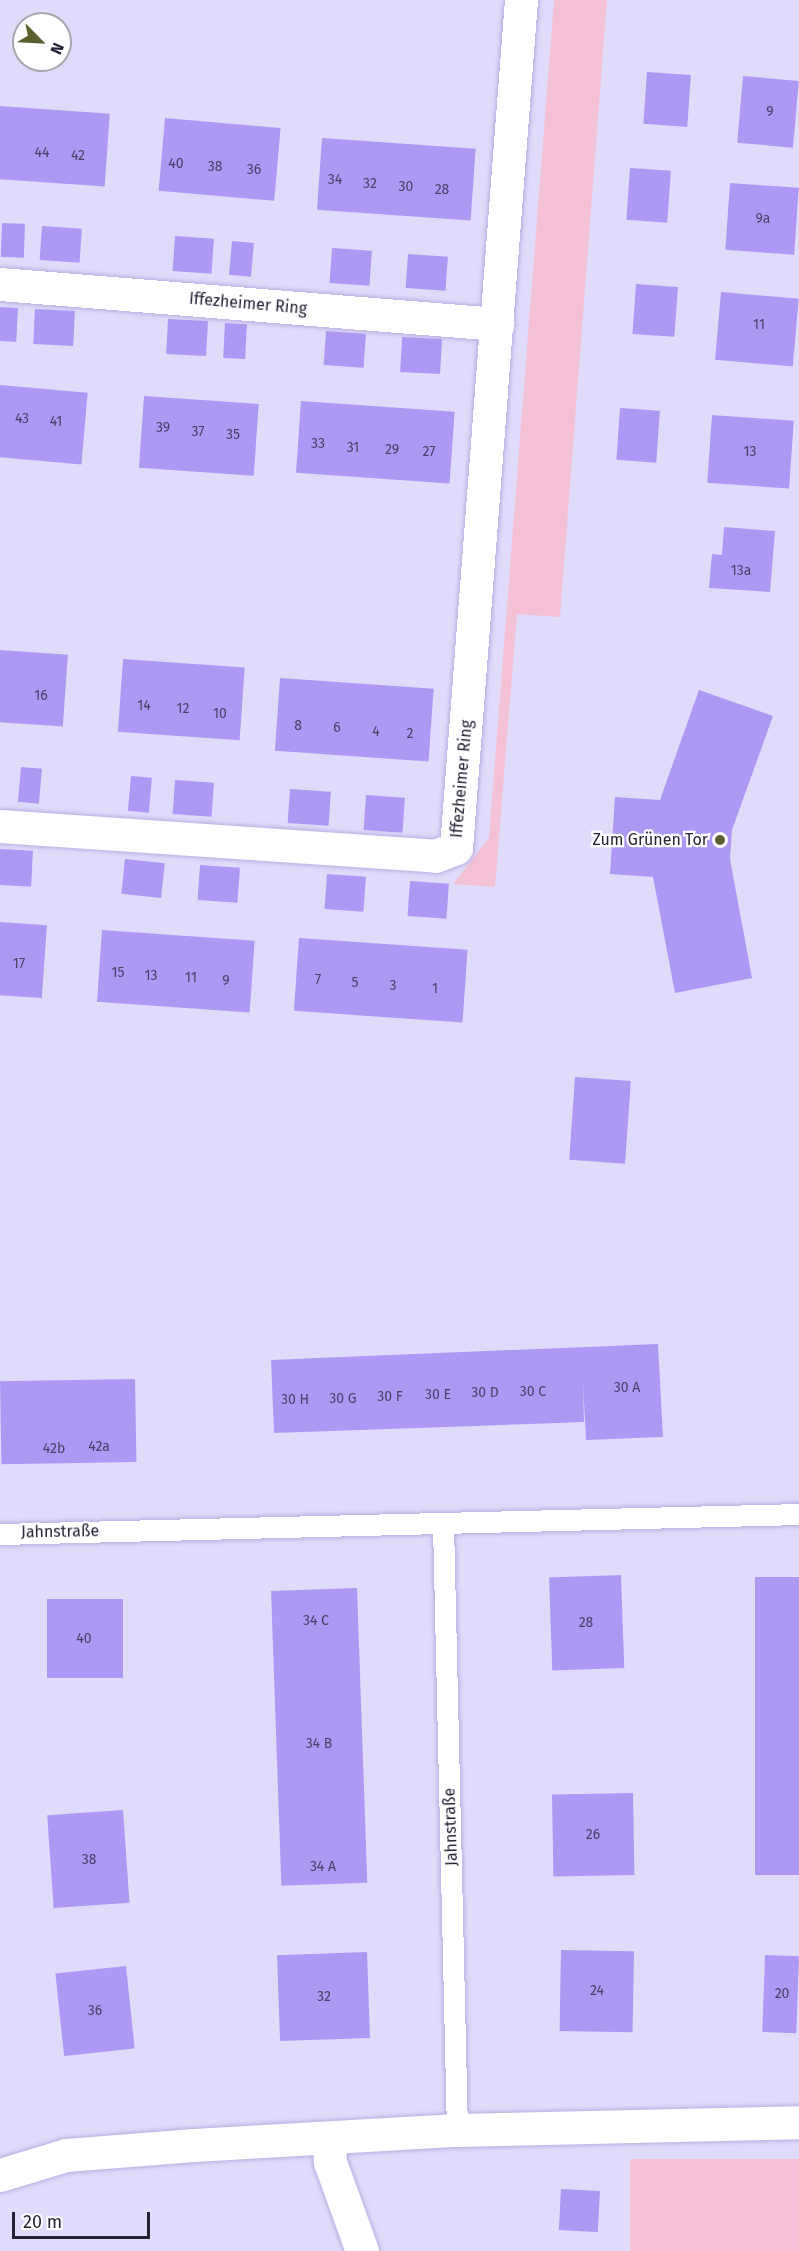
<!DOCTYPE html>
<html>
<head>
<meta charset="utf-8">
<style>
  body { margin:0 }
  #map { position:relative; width:799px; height:2251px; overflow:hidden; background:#e0dbfb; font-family:"Fira Sans",sans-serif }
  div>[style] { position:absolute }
  .green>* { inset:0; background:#f4c0d5; transform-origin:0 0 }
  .building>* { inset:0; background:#ad98f4; transform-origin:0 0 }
  .roads { filter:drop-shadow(0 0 2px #b8aee2) drop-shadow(0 0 2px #b8aee2) }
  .service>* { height:21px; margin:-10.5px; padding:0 10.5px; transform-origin:10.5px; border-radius:10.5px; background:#fff }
  .minor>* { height:33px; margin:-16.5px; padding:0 16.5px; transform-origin:16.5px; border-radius:16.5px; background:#fff }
  .dots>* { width:16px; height:16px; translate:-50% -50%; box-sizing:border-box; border:3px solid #fff; border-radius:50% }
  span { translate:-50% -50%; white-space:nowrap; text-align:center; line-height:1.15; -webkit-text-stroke:4.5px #fff; paint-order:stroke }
  .number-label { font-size:14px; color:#473f65 }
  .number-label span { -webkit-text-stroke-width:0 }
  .street-label { font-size:16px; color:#252135 }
  .poi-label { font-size:16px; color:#252135 }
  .right { translate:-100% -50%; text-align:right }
  .north { position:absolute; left:12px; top:12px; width:60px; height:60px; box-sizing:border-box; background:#fff; border:2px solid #a8a6ae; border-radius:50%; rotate:114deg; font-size:16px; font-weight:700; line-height:24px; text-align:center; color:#252135 }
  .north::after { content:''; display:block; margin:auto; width:21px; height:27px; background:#5b5f2d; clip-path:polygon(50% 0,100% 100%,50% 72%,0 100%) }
  .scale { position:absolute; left:12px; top:2212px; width:138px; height:27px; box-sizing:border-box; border:3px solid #252135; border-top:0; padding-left:8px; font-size:18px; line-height:21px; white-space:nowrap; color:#252135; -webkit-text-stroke:4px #fff; paint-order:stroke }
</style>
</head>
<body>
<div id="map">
  <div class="green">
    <div style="clip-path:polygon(554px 0,607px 0,560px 617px,517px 614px,495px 887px,453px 884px,489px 838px)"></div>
    <div style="left:799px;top:2159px;width:92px;height:169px;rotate:90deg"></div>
  </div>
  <div class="building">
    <div style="left:647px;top:72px;width:44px;height:52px;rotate:4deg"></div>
    <div style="left:743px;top:76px;width:56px;height:67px;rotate:5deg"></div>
    <div style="left:0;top:106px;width:110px;height:73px;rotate:4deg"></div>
    <div style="left:165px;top:118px;width:116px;height:73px;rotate:5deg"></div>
    <div style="left:322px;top:138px;width:154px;height:72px;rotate:4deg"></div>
    <div style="left:630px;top:168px;width:41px;height:52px;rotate:4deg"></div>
    <div style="left:730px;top:183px;width:69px;height:67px;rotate:4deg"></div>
    <div style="left:2px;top:223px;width:23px;height:34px;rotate:2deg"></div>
    <div style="left:42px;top:226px;width:40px;height:34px;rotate:4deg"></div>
    <div style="left:175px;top:236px;width:39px;height:35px;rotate:4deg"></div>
    <div style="left:232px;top:241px;width:22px;height:34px;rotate:5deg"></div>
    <div style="left:332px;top:248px;width:40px;height:35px;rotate:4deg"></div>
    <div style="left:408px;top:254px;width:40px;height:34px;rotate:4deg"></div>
    <div style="left:636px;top:284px;width:42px;height:50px;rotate:4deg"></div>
    <div style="left:721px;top:292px;width:78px;height:68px;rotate:5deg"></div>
    <div style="left:0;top:307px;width:18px;height:34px;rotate:3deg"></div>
    <div style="left:35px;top:309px;width:40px;height:35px;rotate:3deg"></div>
    <div style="left:168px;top:319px;width:40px;height:35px;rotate:3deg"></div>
    <div style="left:225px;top:323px;width:22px;height:35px;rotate:3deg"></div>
    <div style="left:326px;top:331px;width:40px;height:34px;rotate:4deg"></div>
    <div style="left:402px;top:337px;width:40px;height:35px;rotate:3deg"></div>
    <div style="left:0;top:385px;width:88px;height:72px;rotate:5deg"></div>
    <div style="left:144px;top:396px;width:115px;height:72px;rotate:4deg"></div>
    <div style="left:301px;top:401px;width:154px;height:72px;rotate:4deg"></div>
    <div style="left:620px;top:408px;width:40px;height:52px;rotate:4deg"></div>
    <div style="left:712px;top:415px;width:82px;height:68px;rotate:4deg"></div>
    <div style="clip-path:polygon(724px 527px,775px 531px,770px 592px,709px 588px,712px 554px,722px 555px)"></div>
    <div style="left:0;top:650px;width:68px;height:72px;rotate:4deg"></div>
    <div style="left:123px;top:659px;width:122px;height:73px;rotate:4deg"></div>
    <div style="left:280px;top:678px;width:154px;height:73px;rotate:4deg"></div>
    <div style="clip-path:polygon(699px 690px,773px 716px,732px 830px,730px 859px,752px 978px,675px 993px,653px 877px,610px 874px,615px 797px,660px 800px)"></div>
    <div style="left:21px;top:767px;width:21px;height:35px;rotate:5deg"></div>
    <div style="left:131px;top:776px;width:21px;height:35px;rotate:5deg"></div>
    <div style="left:175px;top:780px;width:39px;height:34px;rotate:4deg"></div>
    <div style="left:290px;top:789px;width:41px;height:34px;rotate:4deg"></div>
    <div style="left:366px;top:795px;width:39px;height:35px;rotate:4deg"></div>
    <div style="left:0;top:849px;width:33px;height:36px;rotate:3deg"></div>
    <div style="left:125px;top:859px;width:40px;height:35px;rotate:6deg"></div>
    <div style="left:200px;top:865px;width:40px;height:35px;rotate:4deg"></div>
    <div style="left:327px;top:874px;width:39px;height:35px;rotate:4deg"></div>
    <div style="left:410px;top:881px;width:39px;height:35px;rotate:4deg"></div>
    <div style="left:0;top:922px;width:47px;height:73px;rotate:4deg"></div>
    <div style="left:102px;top:930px;width:153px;height:72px;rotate:4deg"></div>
    <div style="left:299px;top:938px;width:169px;height:73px;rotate:4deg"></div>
    <div style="left:575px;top:1077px;width:56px;height:83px;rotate:4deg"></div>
    <div style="clip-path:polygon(658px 1344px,663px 1437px,586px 1440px,583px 1383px,584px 1422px,274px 1433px,271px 1360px)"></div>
    <div style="left:135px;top:1379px;width:83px;height:135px;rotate:89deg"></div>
    <div style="left:621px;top:1575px;width:93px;height:72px;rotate:88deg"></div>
    <div style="left:799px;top:1577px;width:298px;height:44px;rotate:90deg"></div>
    <div style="left:357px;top:1588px;width:295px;height:86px;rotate:88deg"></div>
    <div style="left:47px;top:1599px;width:76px;height:79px"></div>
    <div style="left:633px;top:1793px;width:82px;height:81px;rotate:89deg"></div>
    <div style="left:123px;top:1810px;width:93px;height:76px;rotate:86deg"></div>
    <div style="left:561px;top:1950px;width:73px;height:81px;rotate:1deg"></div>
    <div style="left:367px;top:1952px;width:86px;height:90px;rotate:88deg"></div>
    <div style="left:765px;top:1955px;width:34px;height:77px;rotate:2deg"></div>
    <div style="left:126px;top:1966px;width:83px;height:71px;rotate:84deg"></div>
    <div style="left:561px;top:2189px;width:39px;height:41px;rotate:3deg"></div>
  </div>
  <div class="roads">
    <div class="service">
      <div style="left:443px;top:1524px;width:606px;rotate:88.68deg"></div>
      <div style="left:0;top:1534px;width:799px;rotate:-1.43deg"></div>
    </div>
    <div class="minor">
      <div style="left:0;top:284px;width:499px;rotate:4.6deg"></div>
      <div style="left:0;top:826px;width:436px;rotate:3.9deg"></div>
      <div style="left:435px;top:856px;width:22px;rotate:-21deg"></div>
      <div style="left:456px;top:848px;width:850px;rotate:-85.62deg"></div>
      <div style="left:329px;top:2138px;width:24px;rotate:88deg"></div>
      <div style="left:330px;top:2162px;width:95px;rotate:70.2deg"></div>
      <div style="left:0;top:2175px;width:69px;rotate:-16.9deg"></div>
      <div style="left:66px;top:2155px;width:128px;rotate:-4.5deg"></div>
      <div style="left:194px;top:2145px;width:263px;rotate:-3.3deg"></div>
      <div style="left:457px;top:2130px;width:342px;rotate:-1.3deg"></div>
    </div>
  </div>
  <div class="dots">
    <div style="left:720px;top:840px;background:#5b5f2d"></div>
  </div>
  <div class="number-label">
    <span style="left:770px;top:112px">9</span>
    <span style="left:42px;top:153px">44</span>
    <span style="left:78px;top:156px">42</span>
    <span style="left:176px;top:164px">40</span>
    <span style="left:215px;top:167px">38</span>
    <span style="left:254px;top:170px">36</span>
    <span style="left:335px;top:180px">34</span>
    <span style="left:370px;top:184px">32</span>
    <span style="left:406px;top:187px">30</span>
    <span style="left:442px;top:190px">28</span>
    <span style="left:763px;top:219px">9a</span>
    <span style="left:759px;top:325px">11</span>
    <span style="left:22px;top:419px">43</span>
    <span style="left:56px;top:422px">41</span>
    <span style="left:163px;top:428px">39</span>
    <span style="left:198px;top:432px">37</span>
    <span style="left:233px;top:435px">35</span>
    <span style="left:318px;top:444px">33</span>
    <span style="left:353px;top:448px">31</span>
    <span style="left:392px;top:450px">29</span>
    <span style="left:429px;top:452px">27</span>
    <span style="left:750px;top:452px">13</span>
    <span style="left:741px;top:571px">13a</span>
    <span style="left:41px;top:696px">16</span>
    <span style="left:144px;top:706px">14</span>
    <span style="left:183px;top:709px">12</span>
    <span style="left:220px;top:714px">10</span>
    <span style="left:298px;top:726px">8</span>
    <span style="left:337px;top:728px">6</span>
    <span style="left:376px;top:732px">4</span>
    <span style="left:410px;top:734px">2</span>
    <span style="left:19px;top:964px">17</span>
    <span style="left:118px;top:973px">15</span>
    <span style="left:151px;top:976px">13</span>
    <span style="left:191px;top:978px">11</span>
    <span style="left:318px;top:980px">7</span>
    <span style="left:226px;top:981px">9</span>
    <span style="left:355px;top:983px">5</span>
    <span style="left:393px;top:986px">3</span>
    <span style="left:435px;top:989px">1</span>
    <span style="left:627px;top:1388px">30 A</span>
    <span style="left:533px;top:1392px">30 C</span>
    <span style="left:485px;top:1393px">30 D</span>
    <span style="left:438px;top:1395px">30 E</span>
    <span style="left:390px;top:1397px">30 F</span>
    <span style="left:343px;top:1399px">30 G</span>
    <span style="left:295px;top:1400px">30 H</span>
    <span style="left:99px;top:1447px">42a</span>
    <span style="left:54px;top:1449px">42b</span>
    <span style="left:316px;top:1621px">34 C</span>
    <span style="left:586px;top:1623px">28</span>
    <span style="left:84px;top:1639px">40</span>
    <span style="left:319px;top:1744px">34 B</span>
    <span style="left:593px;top:1835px">26</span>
    <span style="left:89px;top:1860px">38</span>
    <span style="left:323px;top:1867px">34 A</span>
    <span style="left:597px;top:1991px">24</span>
    <span style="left:782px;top:1994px">20</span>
    <span style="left:324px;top:1997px">32</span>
    <span style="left:95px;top:2011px">36</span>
  </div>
  <div class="street-label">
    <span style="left:248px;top:304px;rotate:5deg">Iffezheimer Ring</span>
    <span style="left:462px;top:779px;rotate:-85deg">Iffezheimer Ring</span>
    <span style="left:60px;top:1532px;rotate:-1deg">Jahnstraße</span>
    <span style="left:451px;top:1827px;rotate:-92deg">Jahnstraße</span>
  </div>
  <div class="poi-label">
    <span class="right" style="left:708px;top:840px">Zum Grünen Tor</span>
  </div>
  <div class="north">N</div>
  <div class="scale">20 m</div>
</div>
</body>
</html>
